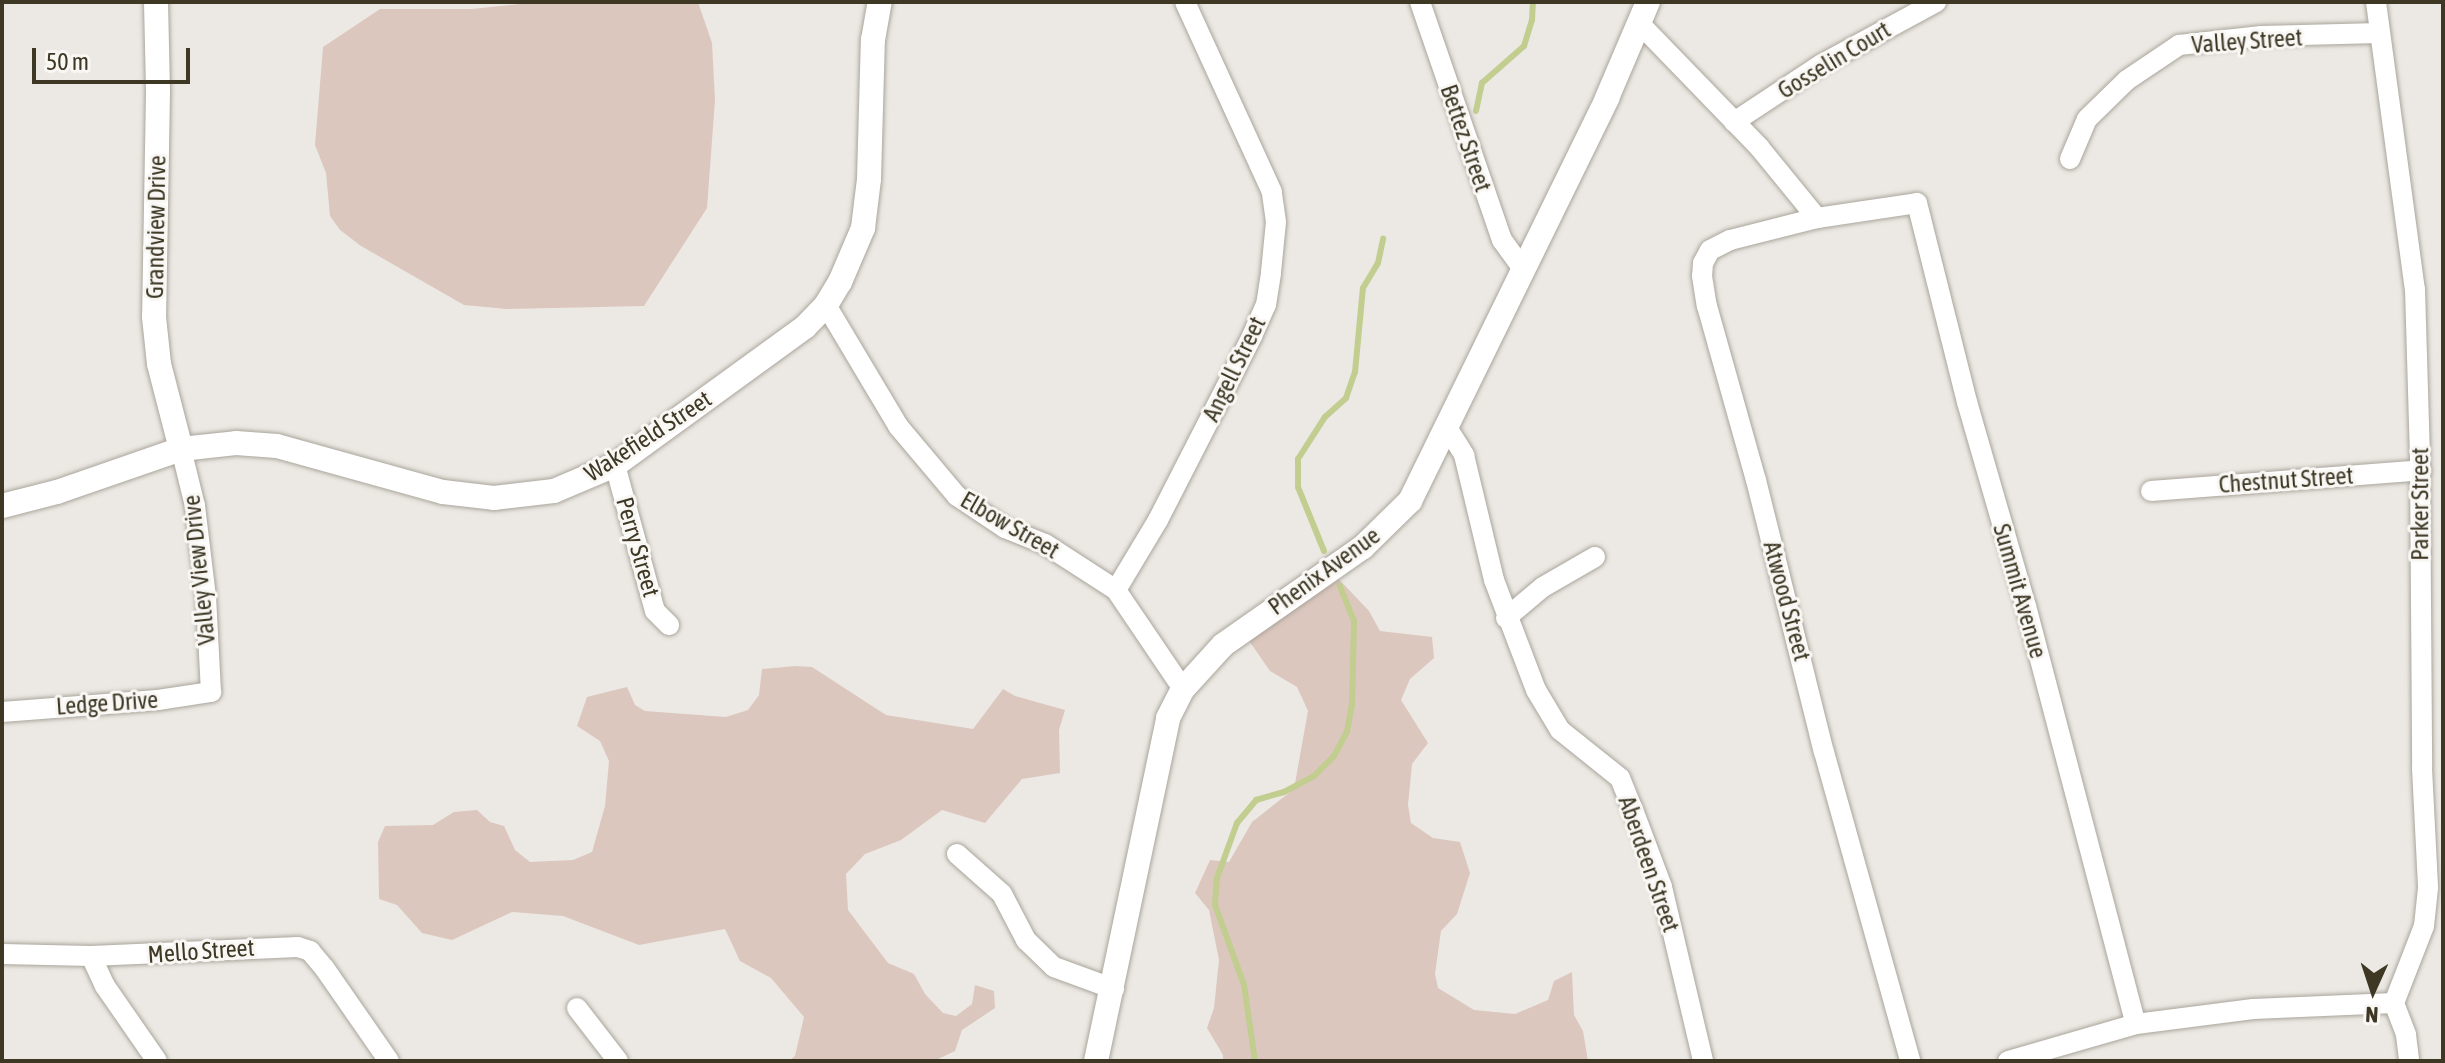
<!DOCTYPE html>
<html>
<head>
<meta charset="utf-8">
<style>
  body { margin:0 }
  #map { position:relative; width:2445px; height:1063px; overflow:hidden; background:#ece9e4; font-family:"Asap Condensed",sans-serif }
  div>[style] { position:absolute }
  .green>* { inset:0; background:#dcc7be }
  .stream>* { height:6px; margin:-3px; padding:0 3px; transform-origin:3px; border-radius:3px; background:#c2cd90 }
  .roads { filter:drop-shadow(0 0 2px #aaa59b) drop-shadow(0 0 2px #aaa59b) }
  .street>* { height:20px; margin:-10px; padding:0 10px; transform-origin:10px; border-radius:10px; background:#fff }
  .secondary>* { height:24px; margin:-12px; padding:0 12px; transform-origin:12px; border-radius:12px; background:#fff }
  span { translate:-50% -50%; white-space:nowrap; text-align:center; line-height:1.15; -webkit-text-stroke:6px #f9f7f4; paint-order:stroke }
  .street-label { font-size:24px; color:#3d3724 }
  .frame { position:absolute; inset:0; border:4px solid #3d3724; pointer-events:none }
  .north { position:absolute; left:2333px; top:951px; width:80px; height:80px; -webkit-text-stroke:6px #f9f7f4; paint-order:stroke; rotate:183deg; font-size:22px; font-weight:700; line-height:32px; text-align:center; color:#3d3724 }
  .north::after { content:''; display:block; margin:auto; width:28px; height:36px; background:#3d3724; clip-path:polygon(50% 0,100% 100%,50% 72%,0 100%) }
  .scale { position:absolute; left:32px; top:48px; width:158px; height:36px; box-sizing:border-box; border:4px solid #3d3724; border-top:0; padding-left:10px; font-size:24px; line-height:28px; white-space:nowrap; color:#3d3724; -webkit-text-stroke:6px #f9f7f4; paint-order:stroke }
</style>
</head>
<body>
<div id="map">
  <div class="green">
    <div style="clip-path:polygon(539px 2px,698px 2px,712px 43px,715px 100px,707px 208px,644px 306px,507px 309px,464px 305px,361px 246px,340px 230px,330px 216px,326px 173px,315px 145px,323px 47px,380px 9px,472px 9px)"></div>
    <div style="clip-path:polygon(1333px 573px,1369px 611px,1380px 631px,1432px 637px,1434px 658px,1410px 679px,1401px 700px,1428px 743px,1412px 764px,1408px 805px,1411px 823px,1433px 838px,1460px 842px,1470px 873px,1457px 914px,1441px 931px,1435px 974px,1438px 988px,1474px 1010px,1515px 1014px,1548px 1000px,1554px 981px,1572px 972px,1574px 1015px,1583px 1031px,1588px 1061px,1223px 1061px,1223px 1055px,1207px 1028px,1214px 1008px,1219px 960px,1209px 910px,1195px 893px,1210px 860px,1229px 862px,1252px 822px,1294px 789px,1308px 711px,1297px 687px,1270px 671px,1245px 635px)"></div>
    <div style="clip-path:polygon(796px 666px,812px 667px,886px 715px,973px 729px,1003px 689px,1015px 696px,1065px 710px,1059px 730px,1060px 773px,1022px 779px,985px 823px,942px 810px,901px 840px,865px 854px,846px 874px,848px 910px,888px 963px,914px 974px,925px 994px,943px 1013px,956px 1016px,972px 1004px,975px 985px,994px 991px,995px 1008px,962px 1030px,955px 1051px,934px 1061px,789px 1061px,795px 1056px,804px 1017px,771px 978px,740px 961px,725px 929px,639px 945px,563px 916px,512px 912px,452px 940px,422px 933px,397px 905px,379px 899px,378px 842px,385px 826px,433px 825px,454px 812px,477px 810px,490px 822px,504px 826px,515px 850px,530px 862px,573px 860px,592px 852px,605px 806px,609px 761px,600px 741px,577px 726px,587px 697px,627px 687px,635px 705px,645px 711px,726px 717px,748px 710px,759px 695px,762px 669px)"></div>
  </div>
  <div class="stream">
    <div style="left:1476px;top:111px;width:29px;rotate:-78deg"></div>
    <div style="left:1482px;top:83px;width:56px;rotate:-41.4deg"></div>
    <div style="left:1524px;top:46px;width:27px;rotate:-73deg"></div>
    <div style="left:1532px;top:20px;width:18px;rotate:-87deg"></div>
    <div style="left:1324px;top:551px;width:69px;rotate:-112.1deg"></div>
    <div style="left:1298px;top:487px;width:28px;rotate:-90deg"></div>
    <div style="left:1298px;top:459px;width:50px;rotate:-57.3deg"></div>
    <div style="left:1325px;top:417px;width:28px;rotate:-42deg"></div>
    <div style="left:1346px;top:398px;width:28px;rotate:-71deg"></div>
    <div style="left:1355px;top:372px;width:84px;rotate:-84.6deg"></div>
    <div style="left:1363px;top:288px;width:29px;rotate:-59deg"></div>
    <div style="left:1378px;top:263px;width:25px;rotate:-78deg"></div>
    <div style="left:1255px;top:1061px;width:77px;rotate:-98.2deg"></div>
    <div style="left:1244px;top:985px;width:85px;rotate:-109.9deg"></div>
    <div style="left:1215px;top:905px;width:27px;rotate:-86deg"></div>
    <div style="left:1217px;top:878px;width:59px;rotate:-70deg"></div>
    <div style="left:1237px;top:823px;width:30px;rotate:-50deg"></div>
    <div style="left:1256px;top:800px;width:29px;rotate:-16deg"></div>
    <div style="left:1284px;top:792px;width:34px;rotate:-28deg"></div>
    <div style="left:1314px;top:776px;width:28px;rotate:-45deg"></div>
    <div style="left:1334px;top:756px;width:27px;rotate:-62deg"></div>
    <div style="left:1347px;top:732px;width:27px;rotate:-80deg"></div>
    <div style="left:1352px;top:705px;width:84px;rotate:-88.6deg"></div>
    <div style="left:1354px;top:621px;width:38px;rotate:-112deg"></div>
  </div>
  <div class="roads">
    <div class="street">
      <div style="left:1420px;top:2px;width:252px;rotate:71deg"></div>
      <div style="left:1502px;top:240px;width:34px;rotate:54deg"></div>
      <div style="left:2376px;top:2px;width:290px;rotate:82.3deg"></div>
      <div style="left:2415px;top:289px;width:169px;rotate:88.3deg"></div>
      <div style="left:2420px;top:458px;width:310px;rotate:89.6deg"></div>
      <div style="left:2422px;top:768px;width:120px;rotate:87.1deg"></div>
      <div style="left:2428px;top:888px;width:38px;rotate:96deg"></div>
      <div style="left:2424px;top:926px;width:83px;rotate:111.3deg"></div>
      <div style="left:1639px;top:23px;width:173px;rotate:45.9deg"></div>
      <div style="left:1759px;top:147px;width:92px;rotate:50.8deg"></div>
      <div style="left:1817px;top:218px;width:101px;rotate:-8.5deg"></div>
      <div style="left:1917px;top:203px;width:205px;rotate:75.9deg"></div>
      <div style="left:1967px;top:402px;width:212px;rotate:73.9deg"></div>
      <div style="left:2026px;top:606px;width:432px;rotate:75.3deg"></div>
      <div style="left:1734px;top:122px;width:105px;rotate:-33.4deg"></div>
      <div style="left:1822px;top:64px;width:130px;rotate:-28.5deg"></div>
      <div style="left:2070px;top:159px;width:43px;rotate:-67deg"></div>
      <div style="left:2087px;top:119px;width:56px;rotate:-44.3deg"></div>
      <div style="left:2127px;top:80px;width:63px;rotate:-33.9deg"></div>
      <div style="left:2179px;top:45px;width:83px;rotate:-6.2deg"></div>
      <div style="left:2262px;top:36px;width:118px;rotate:-1.5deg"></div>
      <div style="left:1817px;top:218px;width:90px;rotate:165.8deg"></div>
      <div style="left:1730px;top:240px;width:22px;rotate:153deg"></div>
      <div style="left:1710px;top:250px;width:15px;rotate:118deg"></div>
      <div style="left:1703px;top:263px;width:13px;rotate:94deg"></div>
      <div style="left:1702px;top:276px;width:30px;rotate:81deg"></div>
      <div style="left:1707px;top:306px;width:181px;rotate:74.3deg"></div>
      <div style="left:1756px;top:480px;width:280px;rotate:76deg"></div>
      <div style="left:1824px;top:752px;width:321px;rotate:74.4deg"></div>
      <div style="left:826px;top:305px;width:141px;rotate:59.2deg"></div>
      <div style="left:898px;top:426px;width:92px;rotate:49.9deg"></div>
      <div style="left:957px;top:496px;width:58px;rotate:33.7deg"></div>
      <div style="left:1005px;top:528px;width:43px;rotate:21.8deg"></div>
      <div style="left:1045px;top:544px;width:85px;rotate:32.9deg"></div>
      <div style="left:1116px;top:590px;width:120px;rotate:55.9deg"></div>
      <div style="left:1448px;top:429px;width:31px;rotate:58deg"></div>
      <div style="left:1464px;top:455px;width:129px;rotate:76.5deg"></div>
      <div style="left:1494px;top:580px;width:118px;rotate:69.1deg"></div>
      <div style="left:1536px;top:690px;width:47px;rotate:59deg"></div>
      <div style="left:1560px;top:730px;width:77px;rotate:38.7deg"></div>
      <div style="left:1620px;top:778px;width:31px;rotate:68deg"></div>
      <div style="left:1632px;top:807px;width:85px;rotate:69.4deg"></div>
      <div style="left:1662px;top:887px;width:179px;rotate:76.7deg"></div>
      <div style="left:615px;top:465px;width:151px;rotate:74.7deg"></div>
      <div style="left:655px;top:611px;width:20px;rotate:45deg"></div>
      <div style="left:2151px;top:491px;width:271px;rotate:-4.4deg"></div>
      <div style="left:1116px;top:590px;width:82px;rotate:-59deg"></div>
      <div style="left:1158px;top:520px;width:207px;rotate:-62.9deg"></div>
      <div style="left:1252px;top:336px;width:34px;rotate:-66deg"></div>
      <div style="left:1266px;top:305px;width:33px;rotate:-81deg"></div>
      <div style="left:1271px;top:272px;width:50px;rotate:-84.3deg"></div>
      <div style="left:1276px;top:222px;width:30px;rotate:-98deg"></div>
      <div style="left:1272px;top:192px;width:209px;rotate:-114.6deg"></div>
      <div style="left:1506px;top:618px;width:48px;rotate:-40deg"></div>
      <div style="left:1543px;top:587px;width:60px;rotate:-30deg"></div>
      <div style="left:2px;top:712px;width:156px;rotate:-4.4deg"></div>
      <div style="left:158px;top:700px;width:54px;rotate:-8.6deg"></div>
      <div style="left:211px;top:692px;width:95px;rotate:-93deg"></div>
      <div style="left:206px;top:597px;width:92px;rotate:-96.9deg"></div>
      <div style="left:195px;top:506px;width:59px;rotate:-103.8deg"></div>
      <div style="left:957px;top:854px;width:60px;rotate:41.6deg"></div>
      <div style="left:1002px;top:894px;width:52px;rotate:62.4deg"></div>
      <div style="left:1026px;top:940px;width:39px;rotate:44deg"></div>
      <div style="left:1054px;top:967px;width:64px;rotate:20.1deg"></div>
      <div style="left:2px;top:954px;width:89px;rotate:1.3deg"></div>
      <div style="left:91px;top:956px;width:207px;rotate:-2.5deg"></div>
      <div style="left:298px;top:947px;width:13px;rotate:18deg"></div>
      <div style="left:310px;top:951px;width:23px;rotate:50deg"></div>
      <div style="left:325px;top:969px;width:112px;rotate:55.2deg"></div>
      <div style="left:91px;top:956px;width:33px;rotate:65deg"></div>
      <div style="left:105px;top:986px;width:91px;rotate:55.3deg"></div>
      <div style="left:2394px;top:1003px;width:34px;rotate:69deg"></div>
      <div style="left:2406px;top:1035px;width:26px;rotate:83deg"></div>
      <div style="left:577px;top:1008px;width:67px;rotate:52.3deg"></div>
      <div style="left:2008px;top:1061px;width:133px;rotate:-16.1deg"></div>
      <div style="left:2136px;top:1024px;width:118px;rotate:-7.3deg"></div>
      <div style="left:2253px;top:1009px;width:141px;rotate:-2.4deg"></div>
    </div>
    <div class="secondary">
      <div style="left:156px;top:2px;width:90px;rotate:88.7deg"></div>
      <div style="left:158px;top:92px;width:225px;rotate:91deg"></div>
      <div style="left:154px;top:317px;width:47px;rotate:83.9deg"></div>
      <div style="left:159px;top:364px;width:88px;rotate:75.5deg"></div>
      <div style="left:2px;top:506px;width:57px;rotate:-14.3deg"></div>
      <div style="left:57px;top:492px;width:131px;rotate:-19.1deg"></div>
      <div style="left:181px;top:449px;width:55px;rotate:-6.2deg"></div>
      <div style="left:236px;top:443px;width:41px;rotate:4.2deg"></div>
      <div style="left:277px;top:446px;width:172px;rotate:15.5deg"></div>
      <div style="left:443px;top:492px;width:51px;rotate:6.7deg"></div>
      <div style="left:494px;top:498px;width:60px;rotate:-6.7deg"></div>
      <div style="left:554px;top:491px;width:66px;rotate:-23.1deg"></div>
      <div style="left:615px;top:465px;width:235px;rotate:-36deg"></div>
      <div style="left:805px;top:327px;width:30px;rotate:-46deg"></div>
      <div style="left:826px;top:305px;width:27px;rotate:-59deg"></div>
      <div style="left:840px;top:282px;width:59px;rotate:-66.9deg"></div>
      <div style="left:863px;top:228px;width:49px;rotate:-83deg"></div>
      <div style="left:869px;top:179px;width:139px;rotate:-88.4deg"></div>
      <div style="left:873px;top:40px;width:39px;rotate:-80deg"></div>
      <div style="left:1096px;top:1061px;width:350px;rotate:-78.1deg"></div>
      <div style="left:1168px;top:718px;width:33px;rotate:-63deg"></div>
      <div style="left:1183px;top:689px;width:59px;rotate:-47.7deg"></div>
      <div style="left:1223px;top:645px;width:171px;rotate:-35deg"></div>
      <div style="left:1363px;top:547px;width:66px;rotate:-44.4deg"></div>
      <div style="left:1410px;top:501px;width:449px;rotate:-63.9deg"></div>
      <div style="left:1607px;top:98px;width:104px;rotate:-66.9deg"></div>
    </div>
  </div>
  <div class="street-label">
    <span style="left:2247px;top:41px;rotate:-4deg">Valley Street</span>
    <span style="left:1834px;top:60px;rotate:-31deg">Gosselin Court</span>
    <span style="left:1466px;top:138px;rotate:71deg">Bettez Street</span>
    <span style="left:156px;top:227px;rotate:-89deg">Grandview Drive</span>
    <span style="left:1234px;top:369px;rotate:-64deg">Angell Street</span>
    <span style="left:648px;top:436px;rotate:-33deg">Wakefield Street</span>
    <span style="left:2286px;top:480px;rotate:-4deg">Chestnut Street</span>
    <span style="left:2420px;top:504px;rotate:-90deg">Parker Street</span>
    <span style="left:1010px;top:525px;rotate:30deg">Elbow Street</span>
    <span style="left:638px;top:547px;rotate:74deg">Perry Street</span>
    <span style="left:199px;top:570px;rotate:-96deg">Valley View Drive</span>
    <span style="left:1324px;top:571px;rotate:-36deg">Phenix Avenue</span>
    <span style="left:2020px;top:591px;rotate:74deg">Summit Avenue</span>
    <span style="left:1787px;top:601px;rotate:75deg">Atwood Street</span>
    <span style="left:107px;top:703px;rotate:-4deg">Ledge Drive</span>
    <span style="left:1649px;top:864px;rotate:71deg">Aberdeen Street</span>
    <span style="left:201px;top:951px;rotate:-4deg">Mello Street</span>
  </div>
  <div class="frame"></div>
  <div class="north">N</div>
  <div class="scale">50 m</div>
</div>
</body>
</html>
